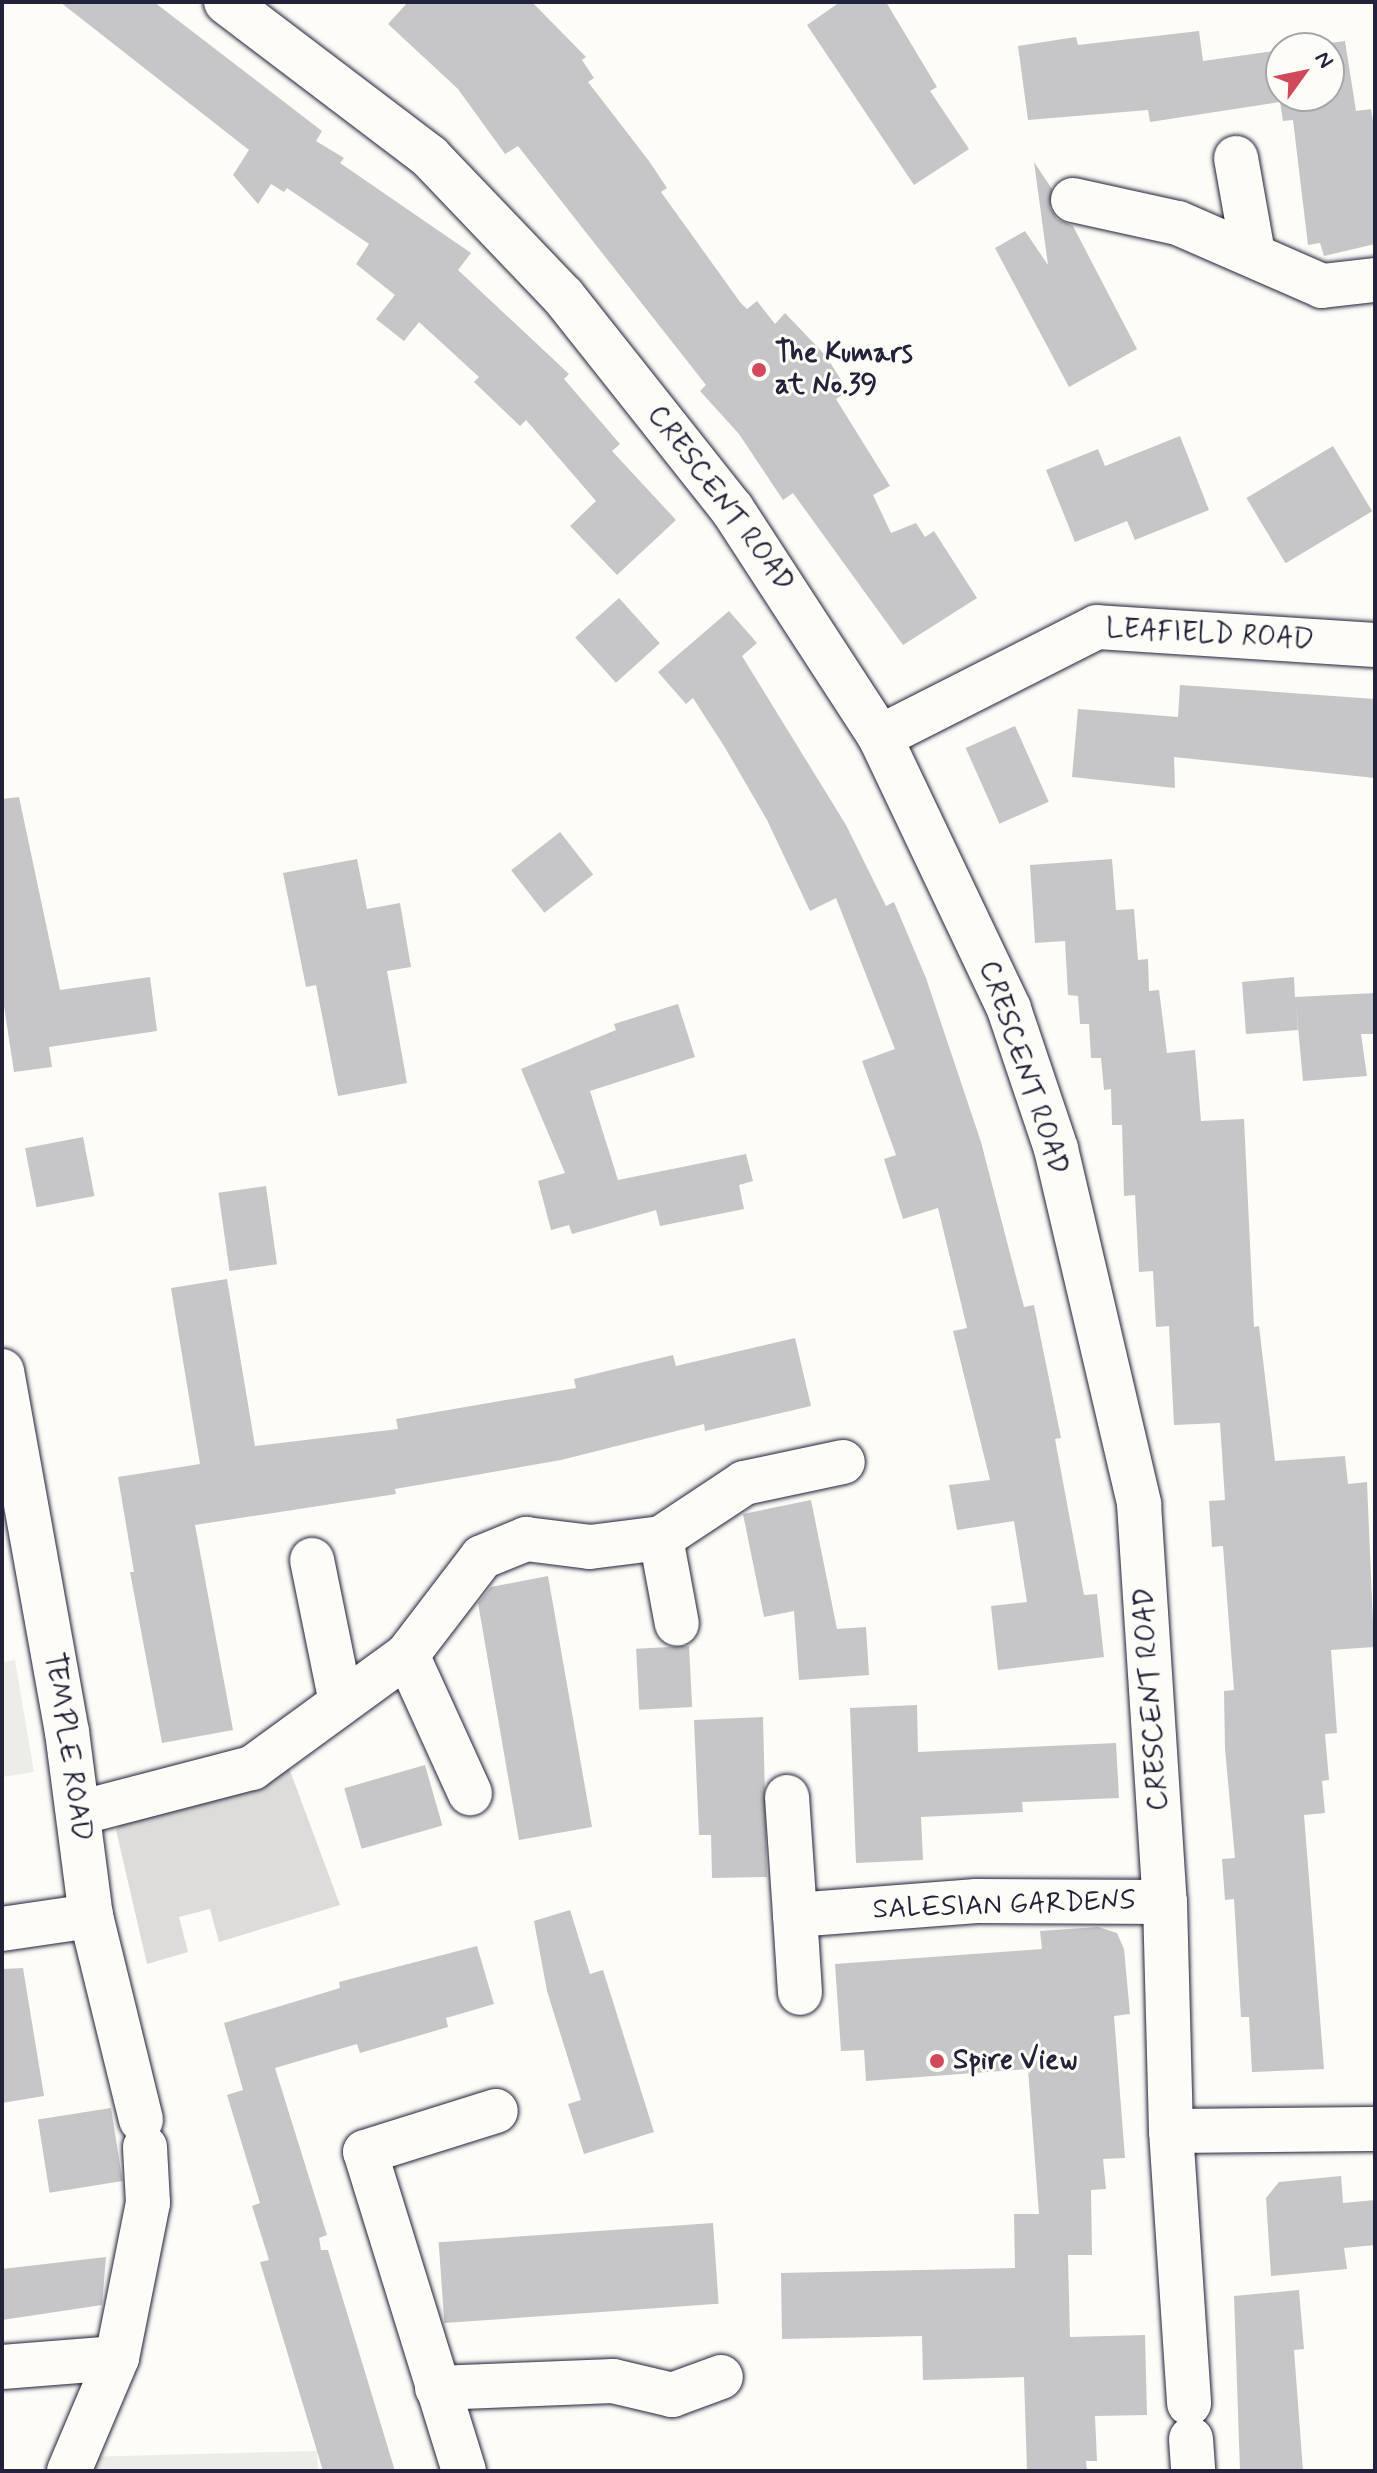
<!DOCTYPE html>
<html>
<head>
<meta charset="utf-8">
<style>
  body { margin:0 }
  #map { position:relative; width:1377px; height:2473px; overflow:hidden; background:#fdfcf7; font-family:Mynerve,sans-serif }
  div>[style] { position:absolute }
  .built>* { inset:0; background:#ecece9 }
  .green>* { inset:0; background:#dddcdb }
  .building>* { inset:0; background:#c6c6c8; transform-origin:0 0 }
  .roads { filter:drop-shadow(0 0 2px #22223b) drop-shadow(0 0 2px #22223b) }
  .street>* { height:44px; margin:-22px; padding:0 22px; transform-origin:22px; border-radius:22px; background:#fdfcf7 }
  .dots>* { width:22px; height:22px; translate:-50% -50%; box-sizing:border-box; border:4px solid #fdfcf7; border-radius:50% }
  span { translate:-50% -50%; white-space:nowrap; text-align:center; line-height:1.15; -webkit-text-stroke:6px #fdfcf7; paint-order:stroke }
  .poi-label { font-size:28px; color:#22223b; font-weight:700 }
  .left { translate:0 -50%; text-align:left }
  .street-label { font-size:28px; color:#22223b }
  .frame { position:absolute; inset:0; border:4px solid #22223b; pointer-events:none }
  .north { position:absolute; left:1265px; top:32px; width:80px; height:80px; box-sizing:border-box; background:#fdfcf7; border:2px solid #a5a5ac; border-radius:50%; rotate:57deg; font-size:22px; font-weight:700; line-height:32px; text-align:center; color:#22223b }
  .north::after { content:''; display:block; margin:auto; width:28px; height:36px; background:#d1495b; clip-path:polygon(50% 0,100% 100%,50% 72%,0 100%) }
</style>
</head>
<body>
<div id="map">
  <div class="built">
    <div style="clip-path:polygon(15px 1660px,34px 1772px,2px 1777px,2px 1662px)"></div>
    <div style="clip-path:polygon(317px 2451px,318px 2471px,80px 2471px,81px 2457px)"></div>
  </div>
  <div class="green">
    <div style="clip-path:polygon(286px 1760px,340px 1905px,219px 1942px,210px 1909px,179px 1917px,188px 1952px,147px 1964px,116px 1830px,130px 1813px)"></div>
  </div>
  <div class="building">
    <div style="clip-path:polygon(60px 2px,154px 2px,322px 131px,316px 141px,344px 158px,340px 163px,471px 253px,458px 270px,569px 374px,564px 379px,620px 444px,612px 451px,676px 520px,617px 575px,570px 526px,596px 501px,526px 420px,520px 426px,474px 382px,479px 377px,419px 322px,404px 341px,376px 319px,395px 295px,356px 264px,369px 244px,287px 188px,284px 192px,271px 184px,258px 204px,233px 175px,249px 150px)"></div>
    <div style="clip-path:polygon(408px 2px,532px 2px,586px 57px,582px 60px,594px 78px,588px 82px,649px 161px,667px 188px,661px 192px,740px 302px,747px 309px,757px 301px,775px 324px,785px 313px,826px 356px,848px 391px,836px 399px,890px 486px,873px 495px,891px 533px,916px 523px,925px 537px,934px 531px,977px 598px,903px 645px,793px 493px,783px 500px,739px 434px,700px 391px,706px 385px,518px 146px,505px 154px,458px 89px,388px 24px)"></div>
    <div style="clip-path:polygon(840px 2px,886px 2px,937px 87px,930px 91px,969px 149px,914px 185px,807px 25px)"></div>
    <div style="clip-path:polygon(1199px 31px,1203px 61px,1281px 50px,1281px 96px,1329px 96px,1329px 48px,1293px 48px,1345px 41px,1356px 111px,1371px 109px,1375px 133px,1375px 244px,1324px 256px,1320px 243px,1308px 245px,1293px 120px,1283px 121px,1280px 102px,1150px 122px,1148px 110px,1028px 120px,1018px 46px,1076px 37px,1078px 45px)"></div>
    <div style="clip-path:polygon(1034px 162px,1052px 189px,1050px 208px,1057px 219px,1073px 226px,1137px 349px,1069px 387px,995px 248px,1025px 231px,1048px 265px)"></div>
    <div style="clip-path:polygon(1180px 436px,1209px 510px,1135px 540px,1127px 521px,1075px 542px,1046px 470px,1098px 449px,1105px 466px)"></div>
    <div style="left:1333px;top:446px;width:76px;height:101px;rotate:59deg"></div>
    <div style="left:619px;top:598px;width:61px;height:59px;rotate:48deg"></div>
    <div style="clip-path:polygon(729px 611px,757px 643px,742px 656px,846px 825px,886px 906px,894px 902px,926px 978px,981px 1142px,1024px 1307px,1034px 1305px,1061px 1438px,1055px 1439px,1084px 1595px,1097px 1594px,1104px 1657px,998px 1670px,991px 1606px,1027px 1602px,1014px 1521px,957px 1530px,949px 1485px,990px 1480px,953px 1331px,967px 1328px,938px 1208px,903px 1219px,884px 1159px,896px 1155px,862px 1061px,895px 1049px,836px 898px,810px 911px,767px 820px,724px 746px,693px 698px,686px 704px,658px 672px)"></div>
    <div style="clip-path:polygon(1180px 685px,1375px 699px,1375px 778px,1174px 757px,1175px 788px,1072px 777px,1078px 709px,1178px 717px)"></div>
    <div style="left:1015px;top:726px;width:83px;height:54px;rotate:66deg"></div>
    <div style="clip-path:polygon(19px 797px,60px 990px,150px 977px,157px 1031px,49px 1047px,52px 1067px,14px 1072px,2px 993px,2px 799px)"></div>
    <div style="left:560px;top:832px;width:54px;height:62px;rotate:52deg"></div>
    <div style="clip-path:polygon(357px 859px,367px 909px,400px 903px,411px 967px,387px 971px,407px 1083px,338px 1096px,316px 985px,306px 987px,283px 873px)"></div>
    <div style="clip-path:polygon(1112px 859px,1116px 910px,1134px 909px,1138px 960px,1148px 959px,1149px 991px,1159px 990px,1167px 1053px,1195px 1050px,1201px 1121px,1244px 1119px,1254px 1327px,1259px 1326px,1275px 1461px,1345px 1456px,1348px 1484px,1367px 1482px,1374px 1647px,1331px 1650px,1337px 1733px,1325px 1734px,1329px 1780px,1322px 1781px,1325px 1813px,1304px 1815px,1324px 2069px,1252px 2072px,1249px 2017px,1241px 2017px,1234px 1899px,1225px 1900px,1222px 1859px,1235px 1858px,1225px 1749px,1224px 1691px,1234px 1690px,1223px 1546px,1212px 1547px,1209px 1501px,1225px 1500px,1220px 1423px,1174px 1425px,1169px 1326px,1156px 1327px,1153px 1271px,1139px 1272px,1135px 1195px,1124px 1196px,1122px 1125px,1112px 1125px,1111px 1089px,1104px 1090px,1101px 1058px,1091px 1058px,1089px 1024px,1080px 1024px,1078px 996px,1068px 995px,1065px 941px,1035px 943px,1030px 865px)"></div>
    <div style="clip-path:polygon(1294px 977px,1295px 997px,1375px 993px,1375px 1034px,1361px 1034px,1367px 1076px,1303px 1081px,1296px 1005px,1298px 1030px,1246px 1034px,1242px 982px)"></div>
    <div style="clip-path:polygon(678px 1004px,695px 1057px,590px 1091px,618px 1180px,746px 1154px,753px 1181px,739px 1185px,744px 1209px,660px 1226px,656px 1210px,572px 1234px,569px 1225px,551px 1230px,538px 1181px,565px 1173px,521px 1069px,616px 1030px,614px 1024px)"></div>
    <div style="left:83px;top:1137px;width:60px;height:59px;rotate:79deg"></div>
    <div style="left:266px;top:1186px;width:79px;height:48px;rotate:82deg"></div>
    <div style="clip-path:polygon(227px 1279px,255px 1446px,398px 1429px,396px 1419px,576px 1388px,574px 1379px,673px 1355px,676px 1366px,795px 1338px,811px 1406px,705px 1431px,704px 1424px,561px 1460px,395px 1489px,396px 1494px,195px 1525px,233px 1730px,162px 1743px,130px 1572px,134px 1572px,118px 1477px,200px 1464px,171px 1288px)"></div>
    <div style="clip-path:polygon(811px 1500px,837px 1629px,866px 1627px,869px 1675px,799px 1680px,794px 1611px,764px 1617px,743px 1514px)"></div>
    <div style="clip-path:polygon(548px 1576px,592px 1827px,519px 1840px,478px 1603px,491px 1587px)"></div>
    <div style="left:689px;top:1646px;width:61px;height:53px;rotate:87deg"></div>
    <div style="clip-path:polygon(917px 1705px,918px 1752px,1116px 1743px,1119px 1798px,1022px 1802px,1023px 1812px,921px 1817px,923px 1860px,856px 1863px,850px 1708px)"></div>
    <div style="clip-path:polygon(763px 1717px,767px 1877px,712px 1878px,711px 1835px,699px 1835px,694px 1720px)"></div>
    <div style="left:425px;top:1765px;width:63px;height:84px;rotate:74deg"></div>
    <div style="clip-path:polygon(570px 1910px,590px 1974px,603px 1970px,654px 2132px,584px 2154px,568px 2104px,581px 2100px,547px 1991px,534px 1921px)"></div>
    <div style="clip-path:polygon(1098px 1927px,1117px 1933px,1124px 1949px,1130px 2014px,1114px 2016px,1125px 2158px,1103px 2159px,1106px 2189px,1091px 2190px,1092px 2255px,1068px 2255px,1070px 2337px,1145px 2335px,1147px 2415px,1095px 2416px,1097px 2461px,1086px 2461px,1087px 2471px,1027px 2471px,1024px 2377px,923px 2380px,922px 2336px,782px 2339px,781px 2273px,1015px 2268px,1014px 2214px,1039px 2214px,1028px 2069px,866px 2081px,864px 2050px,841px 2051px,835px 1964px,1042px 1949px,1040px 1931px)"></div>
    <div style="clip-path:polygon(477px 1946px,494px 2004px,446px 2018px,448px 2027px,360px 2053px,357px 2044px,275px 2068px,327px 2235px,319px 2238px,321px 2250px,328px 2250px,395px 2471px,323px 2471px,260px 2262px,269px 2260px,252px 2206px,260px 2203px,227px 2095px,243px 2090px,224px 2023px,340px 1988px,339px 1982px)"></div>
    <div style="clip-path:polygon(23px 1968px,44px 2096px,2px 2103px,2px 1969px)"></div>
    <div style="left:111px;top:2108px;width:74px;height:74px;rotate:81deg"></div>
    <div style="clip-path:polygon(1341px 2176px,1343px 2203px,1375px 2200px,1375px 2245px,1344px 2248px,1347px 2269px,1271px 2276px,1266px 2198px,1279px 2182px)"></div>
    <div style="left:713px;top:2223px;width:81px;height:275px;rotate:86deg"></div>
    <div style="clip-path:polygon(106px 2257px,102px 2305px,2px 2320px,2px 2269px)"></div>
    <div style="clip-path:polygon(1299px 2290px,1304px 2349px,1294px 2350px,1303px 2471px,1240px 2471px,1234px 2296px)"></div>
  </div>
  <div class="roads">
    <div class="street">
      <div style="left:226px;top:2px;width:256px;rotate:37.2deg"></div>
      <div style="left:430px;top:157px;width:192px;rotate:46.3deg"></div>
      <div style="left:563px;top:296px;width:272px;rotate:51.6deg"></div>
      <div style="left:732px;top:509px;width:272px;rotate:57deg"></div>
      <div style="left:880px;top:737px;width:301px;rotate:64.6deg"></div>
      <div style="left:1009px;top:1009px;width:148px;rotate:71.4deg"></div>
      <div style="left:1056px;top:1149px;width:365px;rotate:76.8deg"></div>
      <div style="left:1139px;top:1504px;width:399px;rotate:86.3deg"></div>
      <div style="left:1165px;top:1902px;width:229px;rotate:88.5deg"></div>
      <div style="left:1171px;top:2131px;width:273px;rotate:86.2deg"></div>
      <div style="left:1236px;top:158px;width:97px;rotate:79.9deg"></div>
      <div style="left:1073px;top:200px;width:107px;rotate:12.4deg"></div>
      <div style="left:1178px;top:223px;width:157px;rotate:23.6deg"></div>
      <div style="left:1322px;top:286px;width:53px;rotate:-6.5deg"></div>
      <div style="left:880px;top:737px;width:243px;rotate:-26.9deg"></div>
      <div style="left:1097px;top:627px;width:279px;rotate:3.7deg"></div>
      <div style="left:2px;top:1371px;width:367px;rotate:79.8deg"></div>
      <div style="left:67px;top:1732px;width:186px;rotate:82.6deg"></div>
      <div style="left:91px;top:1916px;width:210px;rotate:76.2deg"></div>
      <div style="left:661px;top:1538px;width:87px;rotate:79.5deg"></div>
      <div style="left:312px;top:1560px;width:145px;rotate:78.5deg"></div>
      <div style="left:407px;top:1655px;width:152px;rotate:65.5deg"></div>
      <div style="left:787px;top:1797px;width:118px;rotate:86.1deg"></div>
      <div style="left:795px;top:1915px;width:182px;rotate:-4.4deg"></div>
      <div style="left:976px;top:1901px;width:189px;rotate:0.3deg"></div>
      <div style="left:79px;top:1813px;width:179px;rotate:-14.6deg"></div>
      <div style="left:252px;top:1768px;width:192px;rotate:-36.1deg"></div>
      <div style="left:407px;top:1655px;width:123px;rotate:-52.6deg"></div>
      <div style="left:482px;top:1557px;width:48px;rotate:-22.2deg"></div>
      <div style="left:526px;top:1539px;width:64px;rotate:7.1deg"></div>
      <div style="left:590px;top:1547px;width:72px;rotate:-7.2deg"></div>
      <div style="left:661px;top:1538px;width:100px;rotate:-33.5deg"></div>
      <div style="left:744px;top:1483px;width:101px;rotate:-12deg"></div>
      <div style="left:795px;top:1915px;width:78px;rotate:86.3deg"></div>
      <div style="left:2px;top:1929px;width:90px;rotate:-8.3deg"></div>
      <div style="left:1171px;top:2131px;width:204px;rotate:-0.6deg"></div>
      <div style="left:2px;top:2367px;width:115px;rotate:-4.5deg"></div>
      <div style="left:437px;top:2388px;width:176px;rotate:-2.3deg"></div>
      <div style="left:613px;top:2381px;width:61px;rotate:13.3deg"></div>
      <div style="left:672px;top:2395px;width:52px;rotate:-20.2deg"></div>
      <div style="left:1191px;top:2439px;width:32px;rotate:86deg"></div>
      <div style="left:69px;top:2471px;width:123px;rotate:-67deg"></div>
      <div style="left:117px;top:2358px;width:158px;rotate:-78.7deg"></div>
      <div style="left:148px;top:2203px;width:56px;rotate:-93.1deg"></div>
      <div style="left:464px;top:2471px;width:334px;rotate:-107.2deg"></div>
      <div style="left:365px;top:2152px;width:137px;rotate:-17.4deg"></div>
    </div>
  </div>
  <div class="dots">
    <div style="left:759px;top:370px;background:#d1495b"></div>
    <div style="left:937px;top:2061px;background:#d1495b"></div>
  </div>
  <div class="poi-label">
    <span class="left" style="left:775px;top:370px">The Kumars<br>at No.39</span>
    <span class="left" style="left:953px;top:2061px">Spire View</span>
  </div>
  <div class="street-label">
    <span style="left:720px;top:499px;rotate:53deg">CRESCENT ROAD</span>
    <span style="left:1210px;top:635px;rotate:3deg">LEAFIELD ROAD</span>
    <span style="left:1023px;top:1068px;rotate:71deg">CRESCENT ROAD</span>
    <span style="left:1152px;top:1699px;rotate:-94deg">CRESCENT ROAD</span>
    <span style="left:67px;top:1747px;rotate:81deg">TEMPLE ROAD</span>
    <span style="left:1004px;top:1906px;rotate:-2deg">SALESIAN GARDENS</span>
  </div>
  <div class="frame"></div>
  <div class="north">N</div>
</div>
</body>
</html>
